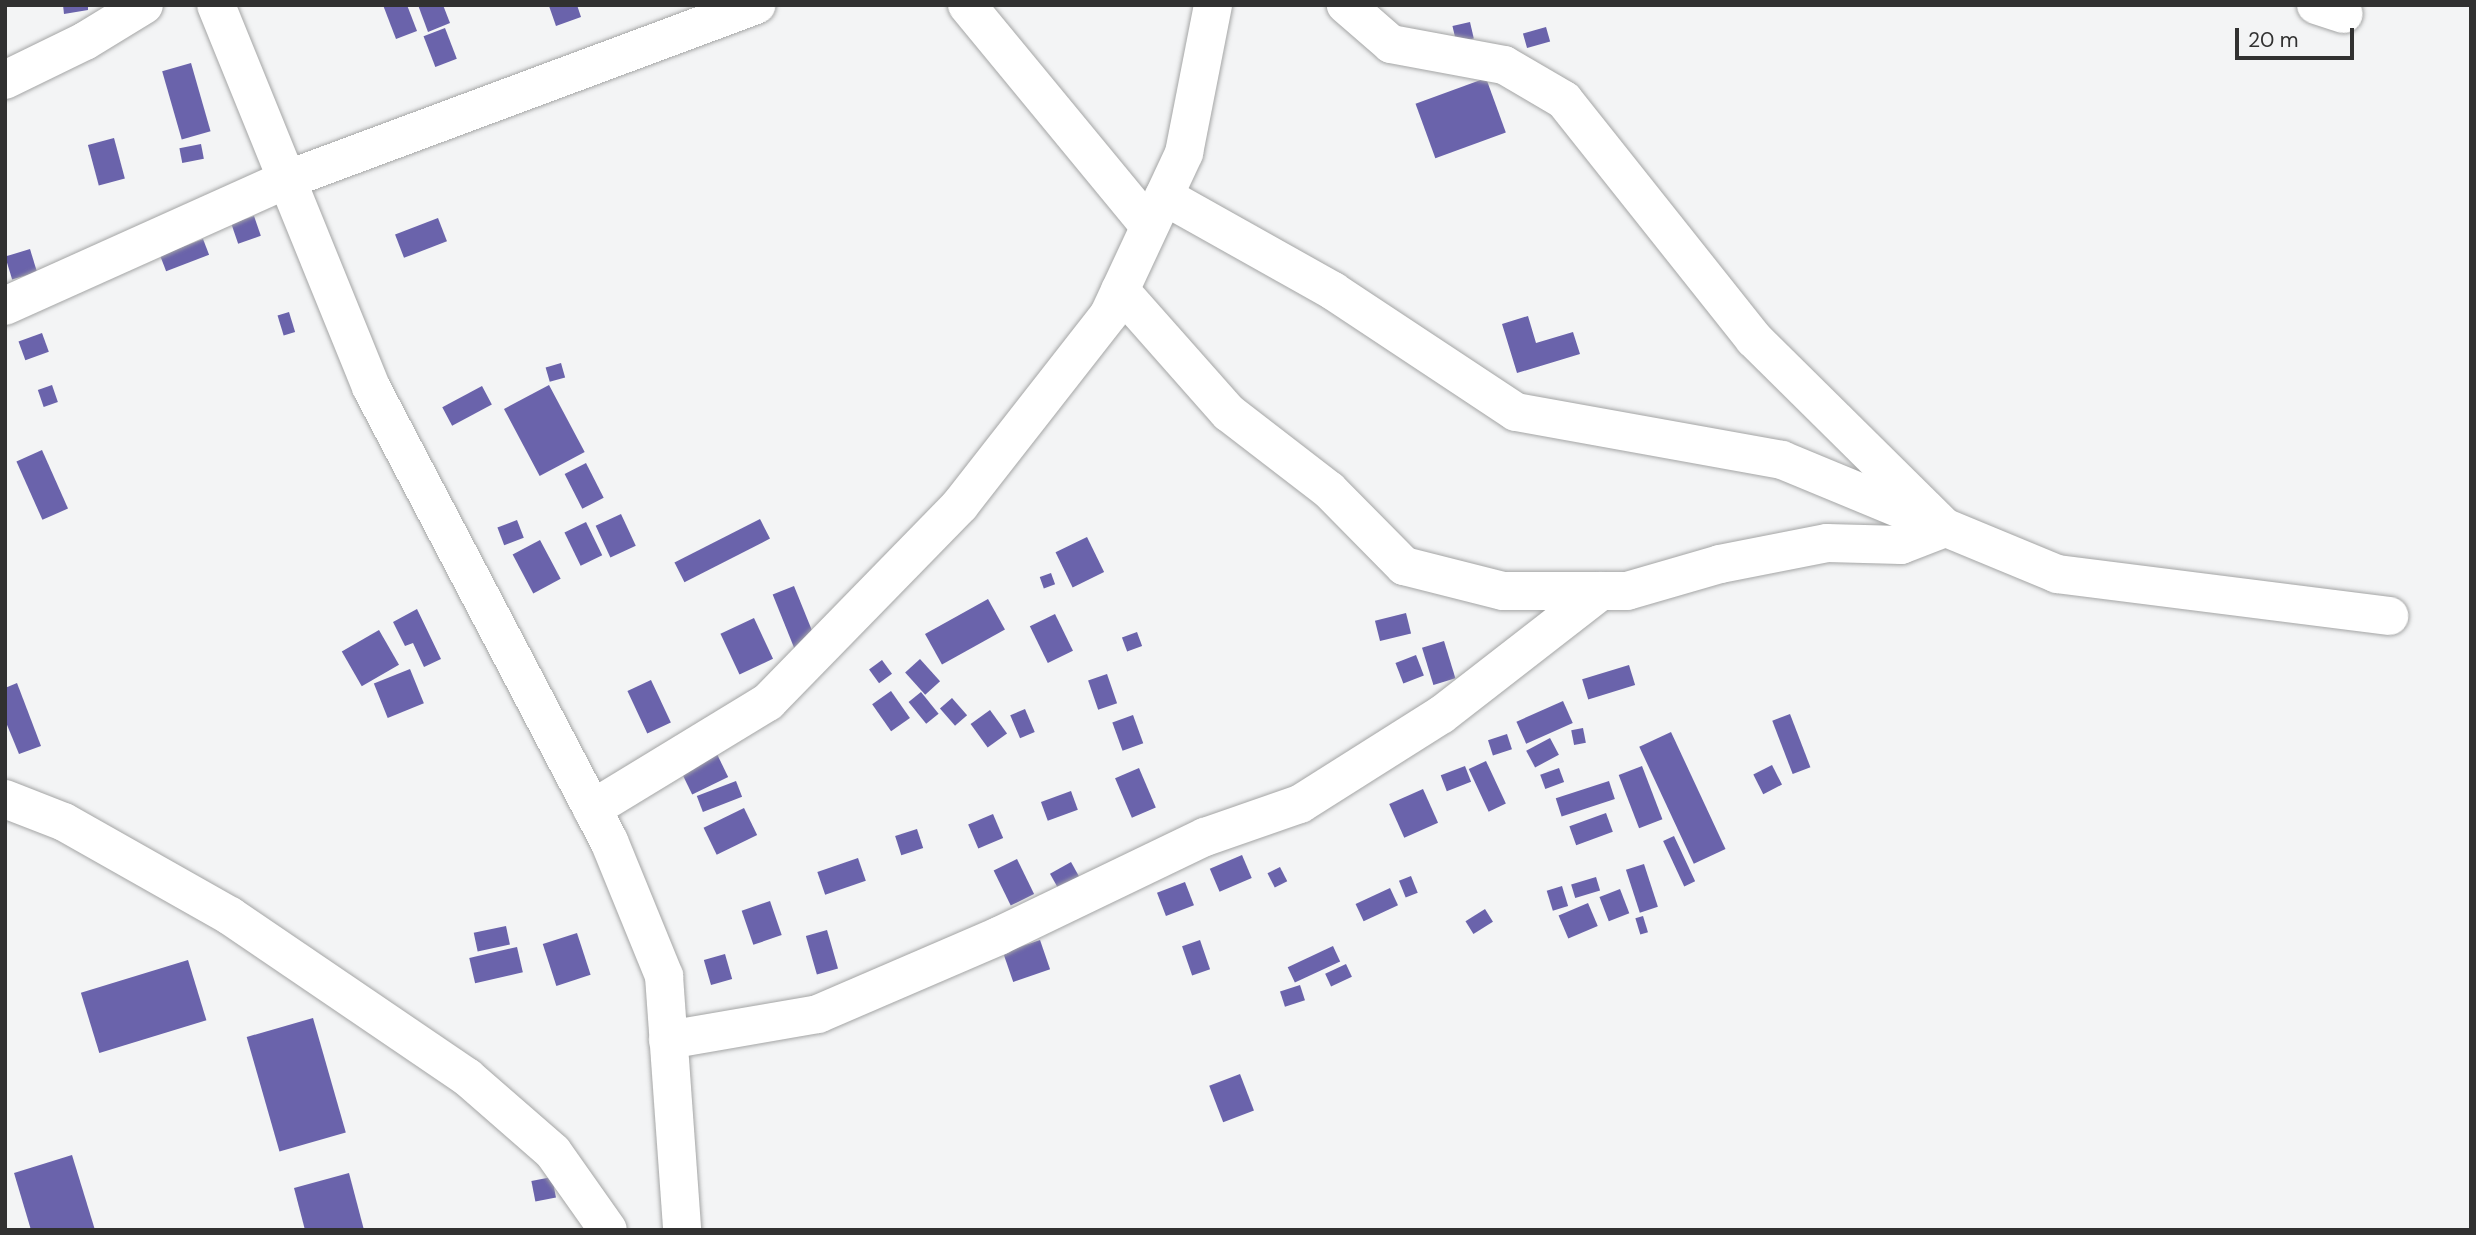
<!DOCTYPE html>
<html>
<head>
<meta charset="utf-8">
<style>
  body { margin:0 }
  #map { position:relative; width:2476px; height:1235px; overflow:hidden; background:#f3f4f5; font-family:"DM Sans",sans-serif }
  div>[style] { position:absolute }
  .building>* { inset:0; background:#6a63ab; transform-origin:0 0 }
  .roads { filter:drop-shadow(0 0 2px #a4a5a5) drop-shadow(0 0 2px #a4a5a5) }
  .minor>* { height:38px; margin:-19px; padding:0 19px; transform-origin:19px; border-radius:19px; background:#fff }
  span { translate:-50% -50%; white-space:nowrap; text-align:center; line-height:1.15; -webkit-text-stroke:7px #f3f4f5; paint-order:stroke }
  .frame { position:absolute; inset:0; border:7px solid #313131; pointer-events:none }
  .scale { position:absolute; left:2235px; top:28px; width:119px; height:32px; box-sizing:border-box; border:4px solid #313131; border-top:0; padding-left:9px; font-size:21px; line-height:24px; white-space:nowrap; color:#313131; -webkit-text-stroke:5px #f3f4f5; paint-order:stroke }
</style>
</head>
<body>
<div id="map">
  <div class="building">
    <div style="clip-path:polygon(63px 5px,88px 5px,88px 10px,64px 14px)"></div>
    <div style="clip-path:polygon(383px 5px,407px 5px,417px 31px,396px 39px)"></div>
    <div style="clip-path:polygon(418px 5px,443px 5px,450px 23px,428px 32px)"></div>
    <div style="clip-path:polygon(577px 5px,581px 17px,556px 26px,549px 6px)"></div>
    <div style="left:1470px;top:22px;width:17px;height:18px;rotate:77deg"></div>
    <div style="left:1546px;top:27px;width:15px;height:24px;rotate:74deg"></div>
    <div style="left:445px;top:28px;width:33px;height:23px;rotate:69deg"></div>
    <div style="left:191px;top:63px;width:71px;height:30px;rotate:74deg"></div>
    <div style="left:1486px;top:78px;width:58px;height:75px;rotate:70deg"></div>
    <div style="left:114px;top:138px;width:42px;height:27px;rotate:75deg"></div>
    <div style="left:201px;top:144px;width:15px;height:22px;rotate:79deg"></div>
    <div style="left:254px;top:216px;width:21px;height:24px;rotate:71deg"></div>
    <div style="left:438px;top:218px;width:25px;height:46px;rotate:69deg"></div>
    <div style="left:203px;top:239px;width:17px;height:46px;rotate:69deg"></div>
    <div style="left:30px;top:249px;width:24px;height:26px;rotate:73deg"></div>
    <div style="left:289px;top:312px;width:21px;height:12px;rotate:73deg"></div>
    <div style="clip-path:polygon(1528px 316px,1536px 343px,1573px 332px,1580px 354px,1517px 373px,1502px 324px)"></div>
    <div style="left:42px;top:333px;width:20px;height:25px;rotate:70deg"></div>
    <div style="left:561px;top:363px;width:15px;height:16px;rotate:74deg"></div>
    <div style="left:52px;top:385px;width:18px;height:15px;rotate:71deg"></div>
    <div style="left:549px;top:385px;width:76px;height:51px;rotate:62deg"></div>
    <div style="left:482px;top:386px;width:21px;height:45px;rotate:62deg"></div>
    <div style="left:42px;top:450px;width:64px;height:28px;rotate:66deg"></div>
    <div style="left:586px;top:463px;width:39px;height:24px;rotate:63deg"></div>
    <div style="left:621px;top:514px;width:35px;height:28px;rotate:65deg"></div>
    <div style="left:760px;top:519px;width:22px;height:96px;rotate:63deg"></div>
    <div style="left:517px;top:520px;width:19px;height:21px;rotate:69deg"></div>
    <div style="left:586px;top:522px;width:37px;height:24px;rotate:64deg"></div>
    <div style="left:1087px;top:537px;width:39px;height:35px;rotate:64deg"></div>
    <div style="left:540px;top:540px;width:44px;height:31px;rotate:62deg"></div>
    <div style="left:1051px;top:573px;width:12px;height:12px;rotate:70deg"></div>
    <div style="left:794px;top:586px;width:58px;height:23px;rotate:68deg"></div>
    <div style="left:988px;top:599px;width:35px;height:72px;rotate:61deg"></div>
    <div style="clip-path:polygon(417px 609px,441px 659px,424px 667px,413px 643px,405px 646px,393px 622px)"></div>
    <div style="left:1406px;top:613px;width:21px;height:32px;rotate:76deg"></div>
    <div style="left:1055px;top:614px;width:41px;height:28px;rotate:64deg"></div>
    <div style="left:754px;top:618px;width:45px;height:37px;rotate:65deg"></div>
    <div style="left:379px;top:630px;width:40px;height:43px;rotate:60deg"></div>
    <div style="left:1137px;top:632px;width:15px;height:16px;rotate:70deg"></div>
    <div style="left:1444px;top:641px;width:39px;height:23px;rotate:73deg"></div>
    <div style="left:1416px;top:655px;width:22px;height:22px;rotate:69deg"></div>
    <div style="left:920px;top:659px;width:30px;height:20px;rotate:48deg"></div>
    <div style="left:882px;top:660px;width:17px;height:16px;rotate:54deg"></div>
    <div style="left:1629px;top:665px;width:21px;height:49px;rotate:73deg"></div>
    <div style="left:410px;top:669px;width:37px;height:39px;rotate:68deg"></div>
    <div style="left:1107px;top:674px;width:31px;height:20px;rotate:71deg"></div>
    <div style="left:651px;top:680px;width:47px;height:26px;rotate:65deg"></div>
    <div style="clip-path:polygon(17px 683px,41px 746px,19px 754px,5px 720px,5px 688px)"></div>
    <div style="left:891px;top:691px;width:33px;height:23px;rotate:55deg"></div>
    <div style="left:921px;top:692px;width:28px;height:16px;rotate:51deg"></div>
    <div style="left:952px;top:698px;width:23px;height:16px;rotate:49deg"></div>
    <div style="left:1563px;top:701px;width:24px;height:51px;rotate:66deg"></div>
    <div style="left:1025px;top:709px;width:25px;height:16px;rotate:67deg"></div>
    <div style="left:990px;top:710px;width:29px;height:24px;rotate:54deg"></div>
    <div style="left:1790px;top:714px;width:57px;height:19px;rotate:69deg"></div>
    <div style="left:1133px;top:715px;width:30px;height:22px;rotate:70deg"></div>
    <div style="left:1583px;top:728px;width:15px;height:12px;rotate:79deg"></div>
    <div style="left:1671px;top:732px;width:129px;height:35px;rotate:65deg"></div>
    <div style="left:1507px;top:734px;width:16px;height:20px;rotate:72deg"></div>
    <div style="left:1550px;top:738px;width:19px;height:27px;rotate:62deg"></div>
    <div style="left:715px;top:750px;width:30px;height:40px;rotate:64deg"></div>
    <div style="left:1486px;top:761px;width:47px;height:19px;rotate:65deg"></div>
    <div style="left:1772px;top:765px;width:22px;height:21px;rotate:63deg"></div>
    <div style="left:1465px;top:766px;width:17px;height:26px;rotate:69deg"></div>
    <div style="left:1642px;top:766px;width:57px;height:25px;rotate:69deg"></div>
    <div style="left:1139px;top:768px;width:43px;height:26px;rotate:67deg"></div>
    <div style="left:1559px;top:768px;width:15px;height:20px;rotate:70deg"></div>
    <div style="left:736px;top:781px;width:17px;height:42px;rotate:69deg"></div>
    <div style="left:1609px;top:781px;width:19px;height:56px;rotate:72deg"></div>
    <div style="left:1423px;top:789px;width:37px;height:37px;rotate:66deg"></div>
    <div style="left:1071px;top:791px;width:20px;height:32px;rotate:70deg"></div>
    <div style="left:744px;top:808px;width:30px;height:45px;rotate:64deg"></div>
    <div style="left:1606px;top:813px;width:20px;height:39px;rotate:70deg"></div>
    <div style="left:993px;top:814px;width:26px;height:27px;rotate:67deg"></div>
    <div style="left:917px;top:829px;width:20px;height:23px;rotate:72deg"></div>
    <div style="left:1674px;top:836px;width:50px;height:12px;rotate:65deg"></div>
    <div style="left:1242px;top:855px;width:25px;height:35px;rotate:67deg"></div>
    <div style="left:858px;top:858px;width:24px;height:43px;rotate:71deg"></div>
    <div style="left:1017px;top:859px;width:39px;height:26px;rotate:64deg"></div>
    <div style="left:1071px;top:862px;width:21px;height:24px;rotate:61deg"></div>
    <div style="left:1644px;top:864px;width:45px;height:19px;rotate:72deg"></div>
    <div style="left:1280px;top:867px;width:16px;height:14px;rotate:63deg"></div>
    <div style="left:1411px;top:876px;width:18px;height:13px;rotate:68deg"></div>
    <div style="left:1596px;top:877px;width:14px;height:26px;rotate:73deg"></div>
    <div style="left:1185px;top:882px;width:25px;height:30px;rotate:69deg"></div>
    <div style="left:1562px;top:886px;width:21px;height:16px;rotate:73deg"></div>
    <div style="left:1390px;top:888px;width:19px;height:38px;rotate:65deg"></div>
    <div style="left:1620px;top:889px;width:26px;height:22px;rotate:69deg"></div>
    <div style="left:770px;top:901px;width:36px;height:30px;rotate:71deg"></div>
    <div style="left:1588px;top:903px;width:25px;height:32px;rotate:67deg"></div>
    <div style="left:1485px;top:909px;width:15px;height:23px;rotate:58deg"></div>
    <div style="left:1643px;top:916px;width:17px;height:8px;rotate:73deg"></div>
    <div style="left:506px;top:926px;width:19px;height:33px;rotate:78deg"></div>
    <div style="left:827px;top:930px;width:40px;height:22px;rotate:74deg"></div>
    <div style="left:577px;top:933px;width:44px;height:36px;rotate:72deg"></div>
    <div style="left:1040px;top:940px;width:31px;height:39px;rotate:71deg"></div>
    <div style="left:1200px;top:940px;width:31px;height:19px;rotate:71deg"></div>
    <div style="left:1333px;top:946px;width:17px;height:50px;rotate:65deg"></div>
    <div style="left:517px;top:947px;width:26px;height:49px;rotate:77deg"></div>
    <div style="left:725px;top:954px;width:26px;height:22px;rotate:74deg"></div>
    <div style="left:188px;top:960px;width:63px;height:112px;rotate:73deg"></div>
    <div style="left:1346px;top:964px;width:14px;height:23px;rotate:65deg"></div>
    <div style="left:1300px;top:985px;width:16px;height:21px;rotate:72deg"></div>
    <div style="left:313px;top:1018px;width:119px;height:69px;rotate:74deg"></div>
    <div style="left:1240px;top:1074px;width:39px;height:33px;rotate:69deg"></div>
    <div style="clip-path:polygon(72px 1155px,95px 1230px,31px 1230px,14px 1173px)"></div>
    <div style="clip-path:polygon(349px 1173px,364px 1230px,305px 1230px,294px 1188px)"></div>
    <div style="left:552px;top:1177px;width:21px;height:21px;rotate:79deg"></div>
  </div>
  <div class="roads">
    <div class="minor">
      <div style="left:216px;top:5px;width:412px;rotate:67.9deg"></div>
      <div style="left:371px;top:387px;width:513px;rotate:62.34deg"></div>
      <div style="left:609px;top:841px;width:146px;rotate:67.8deg"></div>
      <div style="left:664px;top:976px;width:255px;rotate:85.9deg"></div>
      <div style="left:967px;top:5px;width:286px;rotate:50.5deg"></div>
      <div style="left:2316px;top:5px;width:29px;rotate:18deg"></div>
      <div style="left:5px;top:80px;width:89px;rotate:-26deg"></div>
      <div style="left:85px;top:41px;width:69px;rotate:-31.4deg"></div>
      <div style="left:1164px;top:196px;width:194px;rotate:29.3deg"></div>
      <div style="left:1333px;top:291px;width:219px;rotate:33.5deg"></div>
      <div style="left:1516px;top:412px;width:270px;rotate:10.2deg"></div>
      <div style="left:1782px;top:460px;width:298px;rotate:22.5deg"></div>
      <div style="left:2057px;top:574px;width:335px;rotate:7.2deg"></div>
      <div style="left:1120px;top:290px;width:164px;rotate:48.5deg"></div>
      <div style="left:1229px;top:413px;width:126px;rotate:37.6deg"></div>
      <div style="left:1329px;top:490px;width:107px;rotate:45.4deg"></div>
      <div style="left:1404px;top:566px;width:102px;rotate:14.2deg"></div>
      <div style="left:1503px;top:591px;width:124px"></div>
      <div style="left:1627px;top:591px;width:97px;rotate:-16.2deg"></div>
      <div style="left:1720px;top:564px;width:109px;rotate:-11.1deg"></div>
      <div style="left:1827px;top:543px;width:74px;rotate:1.5deg"></div>
      <div style="left:1901px;top:545px;width:47px;rotate:-21.1deg"></div>
      <div style="left:1945px;top:528px;width:269px;rotate:-135.3deg"></div>
      <div style="left:1754px;top:339px;width:305px;rotate:-128.5deg"></div>
      <div style="left:1564px;top:100px;width:69px;rotate:-149.7deg"></div>
      <div style="left:1504px;top:65px;width:115px;rotate:-169.5deg"></div>
      <div style="left:1391px;top:44px;width:60px;rotate:-139.1deg"></div>
      <div style="left:5px;top:306px;width:308px;rotate:-24.2deg"></div>
      <div style="left:286px;top:180px;width:502px;rotate:-20.42deg"></div>
      <div style="left:5px;top:799px;width:63px;rotate:21.3deg"></div>
      <div style="left:64px;top:822px;width:191px;rotate:29.5deg"></div>
      <div style="left:230px;top:916px;width:287px;rotate:34.2deg"></div>
      <div style="left:467px;top:1077px;width:114px;rotate:41.1deg"></div>
      <div style="left:553px;top:1152px;width:95px;rotate:54.8deg"></div>
      <div style="left:592px;top:809px;width:206px;rotate:-31.3deg"></div>
      <div style="left:768px;top:702px;width:275px;rotate:-45.7deg"></div>
      <div style="left:960px;top:505px;width:242px;rotate:-52deg"></div>
      <div style="left:1109px;top:314px;width:178px;rotate:-65deg"></div>
      <div style="left:1184px;top:153px;width:151px;rotate:-78.9deg"></div>
      <div style="left:668px;top:1040px;width:152px;rotate:-9.8deg"></div>
      <div style="left:818px;top:1014px;width:197px;rotate:-23.3deg"></div>
      <div style="left:999px;top:936px;width:229px;rotate:-25.7deg"></div>
      <div style="left:1205px;top:837px;width:101px;rotate:-19.2deg"></div>
      <div style="left:1300px;top:804px;width:167px;rotate:-32.3deg"></div>
      <div style="left:1441px;top:715px;width:202px;rotate:-37.8deg"></div>
    </div>
  </div>
  <div class="frame"></div>
  <div class="scale">20 m</div>
</div>
</body>
</html>
